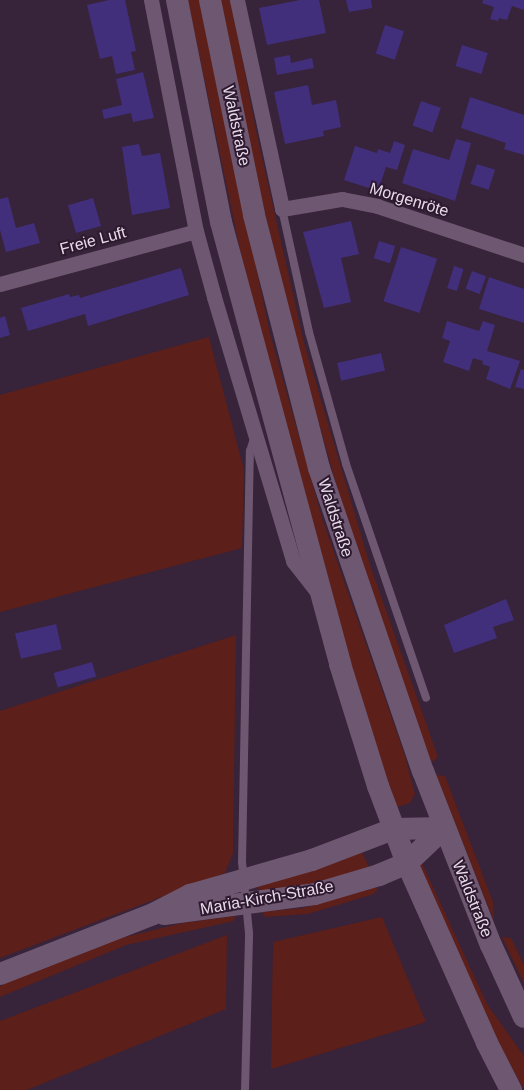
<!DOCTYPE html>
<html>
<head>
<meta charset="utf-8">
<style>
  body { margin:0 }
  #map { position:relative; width:524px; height:1090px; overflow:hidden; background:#37233a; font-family:Helvetica,sans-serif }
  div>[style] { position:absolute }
  .green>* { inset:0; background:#5d1f19 }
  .building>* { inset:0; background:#422f7c; transform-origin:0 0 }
  .lane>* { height:8px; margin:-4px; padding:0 4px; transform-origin:4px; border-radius:4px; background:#6e5770 }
  .street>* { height:15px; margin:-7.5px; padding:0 7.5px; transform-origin:7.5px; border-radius:7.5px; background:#6e5770 }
  .secondary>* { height:22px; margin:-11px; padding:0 11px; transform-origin:11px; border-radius:11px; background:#6e5770 }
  span { translate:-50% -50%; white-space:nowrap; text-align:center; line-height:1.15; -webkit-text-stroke:4px #2d1a30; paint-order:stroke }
  .street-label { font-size:16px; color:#e8dae9 }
</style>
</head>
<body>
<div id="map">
  <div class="green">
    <div style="clip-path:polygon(188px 0,200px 0,270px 334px,322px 518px,405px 756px,415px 794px,410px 803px,397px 807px,370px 731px,258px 336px)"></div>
    <div style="clip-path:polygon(220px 0,231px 0,256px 131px,304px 343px,370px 565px,438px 757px,431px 763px,360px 568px,296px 342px,246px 133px)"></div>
    <div style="clip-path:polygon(209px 337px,244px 470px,242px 548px,0 612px,0 395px)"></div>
    <div style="clip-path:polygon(236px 635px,233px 853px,225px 873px,0 958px,0 711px)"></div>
    <div style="clip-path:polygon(436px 775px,445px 776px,493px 902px,494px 921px)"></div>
    <div style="clip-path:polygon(361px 850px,369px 867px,325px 881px,260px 894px,257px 885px)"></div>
    <div style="clip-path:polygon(421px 861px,487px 1004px,524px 1056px,524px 1090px,476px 1000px,418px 864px)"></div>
    <div style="clip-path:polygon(369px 888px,378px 888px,374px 894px,308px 914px,265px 917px,262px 912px,303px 908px)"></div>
    <div style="clip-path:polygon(235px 916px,234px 921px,126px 945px,0 997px,0 986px,10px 981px,113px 940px,183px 923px)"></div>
    <div style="clip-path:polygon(382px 917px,426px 1022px,271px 1069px,273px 942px)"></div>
    <div style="clip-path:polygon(227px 935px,226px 1009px,27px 1090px,0 1090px,0 1021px)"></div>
    <div style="clip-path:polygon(502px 937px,511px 938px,524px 965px,524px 984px)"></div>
  </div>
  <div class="building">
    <div style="clip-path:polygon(109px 0,125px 0,136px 51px,131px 52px,135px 70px,116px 74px,112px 56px,100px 59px,87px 5px)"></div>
    <div style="clip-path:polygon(300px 0,319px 0,326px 33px,267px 45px,259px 8px)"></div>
    <div style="clip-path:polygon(346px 0,371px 0,372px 8px,349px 12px)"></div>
    <div style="clip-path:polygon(483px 0,524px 0,524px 10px,512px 6px,507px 20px,499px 18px,498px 21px,490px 19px,494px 7px,482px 3px)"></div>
    <div style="left:385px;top:25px;width:20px;height:30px;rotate:18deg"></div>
    <div style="left:462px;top:45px;width:27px;height:22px;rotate:17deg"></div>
    <div style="clip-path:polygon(290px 55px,291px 63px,312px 58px,314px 68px,277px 75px,274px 58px)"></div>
    <div style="clip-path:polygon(143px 72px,154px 118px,133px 122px,131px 113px,104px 119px,102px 110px,122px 105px,116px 79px)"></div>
    <div style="clip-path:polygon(308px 85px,312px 105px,336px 100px,341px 127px,323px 131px,324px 136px,285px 144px,274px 92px)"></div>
    <div style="clip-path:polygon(470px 97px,524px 115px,524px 155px,504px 149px,506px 143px,461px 128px)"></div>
    <div style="left:421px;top:101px;width:21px;height:26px;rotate:19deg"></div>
    <div style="clip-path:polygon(456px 139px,471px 143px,455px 201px,402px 183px,413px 149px,449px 160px)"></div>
    <div style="clip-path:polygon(394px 141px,405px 145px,397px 170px,386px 167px,378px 191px,344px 180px,355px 146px,377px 153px,378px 149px,390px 153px)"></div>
    <div style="clip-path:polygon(139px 144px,142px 156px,160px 153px,170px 208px,132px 215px,122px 147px)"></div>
    <div style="left:477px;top:164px;width:19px;height:21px;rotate:18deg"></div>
    <div style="clip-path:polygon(8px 197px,16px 228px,34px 223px,40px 243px,6px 252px,0 230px,0 199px)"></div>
    <div style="left:93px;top:198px;width:29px;height:26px;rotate:74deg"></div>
    <div style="clip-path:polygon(351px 221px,359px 254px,341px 258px,351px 302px,324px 308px,303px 232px)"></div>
    <div style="left:379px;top:241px;width:17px;height:18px;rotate:17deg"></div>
    <div style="left:401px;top:247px;width:38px;height:57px;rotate:18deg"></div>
    <div style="left:454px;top:266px;width:10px;height:23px;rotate:17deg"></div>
    <div style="clip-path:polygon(181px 268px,189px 295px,88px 326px,85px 314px,28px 331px,21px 308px,69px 294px,70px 297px,79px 295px,80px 298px)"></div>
    <div style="left:472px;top:271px;width:15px;height:19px;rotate:20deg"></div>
    <div style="clip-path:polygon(489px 277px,524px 289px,524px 323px,479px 309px)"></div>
    <div style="clip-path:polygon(5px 316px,10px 335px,0 338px,0 318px)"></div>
    <div style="clip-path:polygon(447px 321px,479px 331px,483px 321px,495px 325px,487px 351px,520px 361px,510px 389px,486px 379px,490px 367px,482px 364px,483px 361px,473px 358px,469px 371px,443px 362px,450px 341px,442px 338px)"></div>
    <div style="left:381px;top:353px;width:18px;height:45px;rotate:77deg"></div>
    <div style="clip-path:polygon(521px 369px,524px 370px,524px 389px,515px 387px)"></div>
    <div style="clip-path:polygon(506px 599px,514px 620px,493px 627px,497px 638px,454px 653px,444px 625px)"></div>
    <div style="left:56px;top:624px;width:26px;height:42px;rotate:77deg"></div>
    <div style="left:92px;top:662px;width:15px;height:40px;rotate:74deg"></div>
  </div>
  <div class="lane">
    <div style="left:282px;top:209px;width:126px;rotate:77.6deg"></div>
    <div style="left:309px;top:332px;width:137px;rotate:74.3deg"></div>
    <div style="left:346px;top:464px;width:247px;rotate:71.1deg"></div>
    <div style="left:245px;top:1090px;width:157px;rotate:-88.5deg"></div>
    <div style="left:249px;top:933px;width:71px;rotate:-95.6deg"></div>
    <div style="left:242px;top:862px;width:411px;rotate:-88.9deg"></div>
    <div style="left:250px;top:451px;width:13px;rotate:-72deg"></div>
  </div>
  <div class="street">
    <div style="left:151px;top:0;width:235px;rotate:79deg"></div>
    <div style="left:196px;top:231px;width:68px;rotate:74.7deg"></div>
    <div style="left:214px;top:297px;width:276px;rotate:73.3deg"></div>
    <div style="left:293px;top:561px;width:39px;rotate:52deg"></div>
    <div style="left:237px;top:0;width:214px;rotate:77.8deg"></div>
    <div style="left:282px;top:209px;width:61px;rotate:-9.5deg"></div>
    <div style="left:342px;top:199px;width:36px;rotate:11deg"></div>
    <div style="left:377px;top:206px;width:155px;rotate:18.4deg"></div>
    <div style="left:0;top:284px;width:203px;rotate:-15.1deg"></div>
  </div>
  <div class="secondary">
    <div style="left:177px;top:0;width:226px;rotate:78.8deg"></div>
    <div style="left:221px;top:222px;width:458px;rotate:74.9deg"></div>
    <div style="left:340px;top:664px;width:128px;rotate:72.7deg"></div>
    <div style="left:378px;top:786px;width:82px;rotate:69.4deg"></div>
    <div style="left:407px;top:863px;width:197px;rotate:66deg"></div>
    <div style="left:487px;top:1043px;width:53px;rotate:62.9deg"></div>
    <div style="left:210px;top:0;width:219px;rotate:78.4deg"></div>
    <div style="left:254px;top:215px;width:261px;rotate:75.6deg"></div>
    <div style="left:319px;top:468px;width:320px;rotate:71.1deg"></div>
    <div style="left:423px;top:771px;width:187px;rotate:68.7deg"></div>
    <div style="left:491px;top:945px;width:79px;rotate:65.4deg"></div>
    <div style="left:164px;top:914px;width:152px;rotate:-7.5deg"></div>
    <div style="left:315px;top:894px;width:67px;rotate:-16.5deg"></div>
    <div style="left:379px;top:875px;width:30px;rotate:-23deg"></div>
    <div style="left:407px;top:863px;width:51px;rotate:-43.4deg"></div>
    <div style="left:0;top:974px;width:164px;rotate:-21.4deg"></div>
    <div style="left:153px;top:914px;width:42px;rotate:-27.2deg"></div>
    <div style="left:190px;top:895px;width:127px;rotate:-16deg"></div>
    <div style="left:312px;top:860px;width:87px;rotate:-20.9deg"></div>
    <div style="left:393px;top:829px;width:51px;rotate:-1.1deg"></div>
  </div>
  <div class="street-label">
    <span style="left:236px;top:126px;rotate:78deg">Waldstraße</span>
    <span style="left:409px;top:200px;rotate:17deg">Morgenröte</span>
    <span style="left:93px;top:241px;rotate:-15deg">Freie Luft</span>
    <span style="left:335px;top:518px;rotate:72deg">Waldstraße</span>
    <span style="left:267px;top:898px;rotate:-10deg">Maria-Kirch-Straße</span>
    <span style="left:472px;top:899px;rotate:68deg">Waldstraße</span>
  </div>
</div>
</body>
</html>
